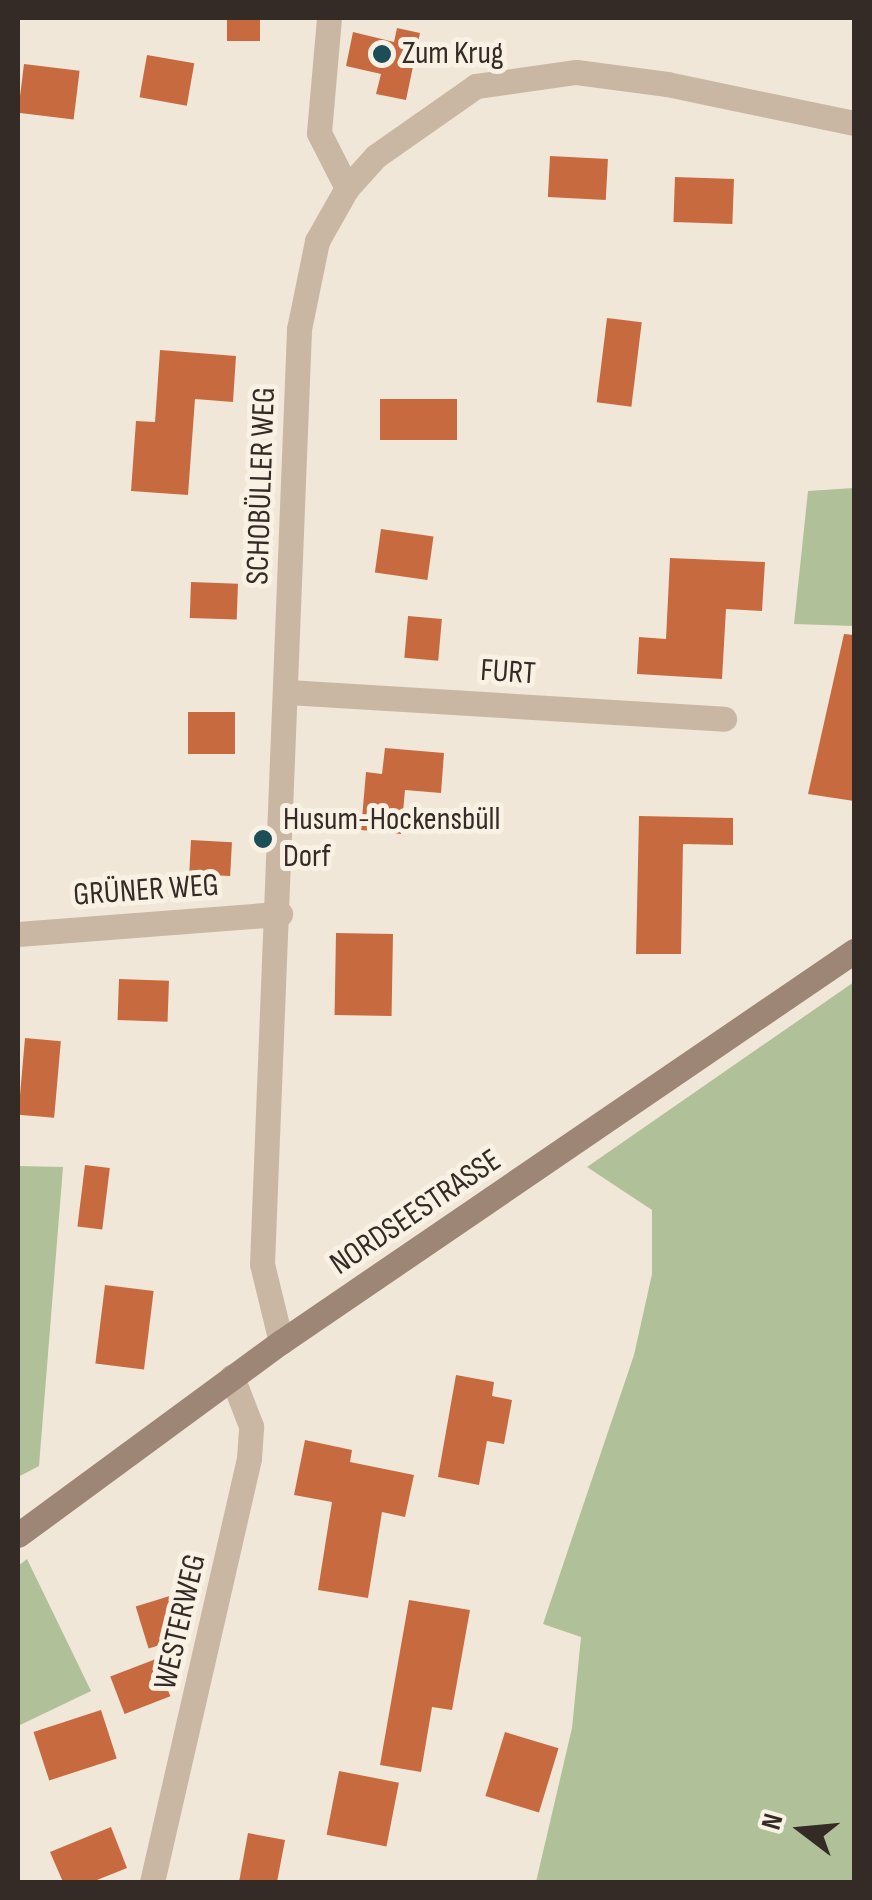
<!DOCTYPE html>
<html>
<head>
<meta charset="utf-8">
<style>
  body { margin:0 }
  #map { position:relative; width:872px; height:1900px; overflow:hidden; background:#f1e7d8; font-family:"Sofia Sans Condensed",sans-serif }
  div>[style] { position:absolute }
  .green>* { inset:0; background:#b0c098 }
  .building>* { inset:0; background:#c86a3f; transform-origin:0 0 }
  .minor>* { height:25px; margin:-12.5px; padding:0 12.5px; transform-origin:12.5px; border-radius:12.5px; background:#c9b7a4 }
  .secondary>* { height:25px; margin:-12.5px; padding:0 12.5px; transform-origin:12.5px; border-radius:12.5px; background:#9d8675 }
  .dots>* { width:28px; height:28px; translate:-50% -50%; box-sizing:border-box; border:5px solid #f9f1e4; border-radius:50% }
  span { translate:-50% -50%; white-space:nowrap; text-align:center; line-height:1.15; -webkit-text-stroke:10px #f9f1e4; paint-order:stroke }
  .poi-label { font-size:32px; color:#342b26 }
  .left { translate:0 -50%; text-align:left }
  .street-label { font-size:32px; color:#342b26 }
  .frame { position:absolute; inset:0; border:20px solid #342b26; pointer-events:none }
  .north { position:absolute; left:752px; top:1780px; width:100px; height:100px; -webkit-text-stroke:8px #f9f1e4; paint-order:stroke; rotate:286deg; font-size:28px; font-weight:700; line-height:40px; text-align:center; color:#342b26 }
  .north::after { content:''; display:block; margin:auto; width:35px; height:45px; background:#342b26; clip-path:polygon(50% 0,100% 100%,50% 72%,0 100%) }
</style>
</head>
<body>
<div id="map">
  <div class="green">
    <div style="clip-path:polygon(854px 488px,854px 626px,794px 624px,808px 491px)"></div>
    <div style="clip-path:polygon(854px 982px,854px 1882px,536px 1882px,572px 1728px,581px 1637px,543px 1624px,634px 1355px,652px 1274px,652px 1210px,587px 1167px)"></div>
    <div style="clip-path:polygon(18px 1166px,63px 1167px,39px 1466px,18px 1477px)"></div>
    <div style="clip-path:polygon(27px 1559px,91px 1691px,18px 1726px,18px 1566px)"></div>
  </div>
  <div class="building">
    <div style="left:227px;top:18px;width:33px;height:23px"></div>
    <div style="clip-path:polygon(397px 28px,420px 33px,406px 100px,376px 94px,381px 74px,346px 66px,353px 32px,394px 42px)"></div>
    <div style="left:147px;top:55px;width:48px;height:43px;rotate:10deg"></div>
    <div style="left:24px;top:64px;width:56px;height:49px;rotate:7deg"></div>
    <div style="left:550px;top:156px;width:58px;height:41px;rotate:3deg"></div>
    <div style="left:675px;top:177px;width:59px;height:45px;rotate:2deg"></div>
    <div style="left:607px;top:318px;width:35px;height:85px;rotate:7deg"></div>
    <div style="clip-path:polygon(160px 350px,236px 356px,233px 402px,195px 399px,188px 495px,131px 491px,136px 421px,155px 422px)"></div>
    <div style="left:380px;top:399px;width:77px;height:41px"></div>
    <div style="left:381px;top:529px;width:53px;height:44px;rotate:8deg"></div>
    <div style="clip-path:polygon(670px 558px,765px 562px,762px 611px,726px 609px,722px 679px,637px 674px,639px 637px,666px 639px)"></div>
    <div style="left:191px;top:582px;width:47px;height:36px;rotate:2deg"></div>
    <div style="left:408px;top:616px;width:34px;height:42px;rotate:5deg"></div>
    <div style="clip-path:polygon(844px 634px,854px 635px,854px 801px,808px 794px)"></div>
    <div style="left:188px;top:712px;width:47px;height:42px"></div>
    <div style="clip-path:polygon(385px 748px,444px 753px,441px 793px,405px 790px,401px 834px,361px 830px,366px 772px,382px 774px)"></div>
    <div style="clip-path:polygon(639px 816px,733px 818px,733px 845px,683px 844px,681px 954px,636px 954px)"></div>
    <div style="left:191px;top:840px;width:41px;height:34px;rotate:3deg"></div>
    <div style="left:336px;top:933px;width:57px;height:82px;rotate:1deg"></div>
    <div style="left:119px;top:979px;width:50px;height:41px;rotate:2deg"></div>
    <div style="left:25px;top:1038px;width:36px;height:77px;rotate:5deg"></div>
    <div style="left:85px;top:1165px;width:25px;height:62px;rotate:7deg"></div>
    <div style="left:105px;top:1285px;width:49px;height:79px;rotate:7deg"></div>
    <div style="clip-path:polygon(456px 1375px,494px 1382px,492px 1396px,512px 1400px,504px 1444px,487px 1441px,479px 1485px,438px 1477px)"></div>
    <div style="clip-path:polygon(305px 1440px,352px 1450px,350px 1462px,414px 1475px,405px 1517px,382px 1512px,368px 1598px,318px 1590px,332px 1502px,294px 1495px)"></div>
    <div style="left:173px;top:1595px;width:44px;height:39px;rotate:73deg"></div>
    <div style="clip-path:polygon(409px 1600px,470px 1610px,452px 1710px,432px 1707px,421px 1772px,380px 1765px)"></div>
    <div style="left:156px;top:1659px;width:40px;height:49px;rotate:69deg"></div>
    <div style="left:101px;top:1710px;width:51px;height:71px;rotate:72deg"></div>
    <div style="left:505px;top:1732px;width:56px;height:67px;rotate:17deg"></div>
    <div style="left:339px;top:1771px;width:61px;height:65px;rotate:11deg"></div>
    <div style="clip-path:polygon(111px 1827px,127px 1868px,92px 1882px,63px 1882px,50px 1852px)"></div>
    <div style="clip-path:polygon(248px 1833px,285px 1840px,277px 1882px,239px 1882px)"></div>
  </div>
  <div class="minor">
    <div style="left:329px;top:18px;width:115px;rotate:95deg"></div>
    <div style="left:319px;top:133px;width:62px;rotate:63deg"></div>
    <div style="left:288px;top:692px;width:437px;rotate:3.5deg"></div>
    <div style="left:18px;top:934px;width:263px;rotate:-4.4deg"></div>
    <div style="left:281px;top:1342px;width:80px;rotate:-103.7deg"></div>
    <div style="left:262px;top:1264px;width:936px;rotate:-87.73deg"></div>
    <div style="left:299px;top:329px;width:90px;rotate:-78.4deg"></div>
    <div style="left:317px;top:241px;width:61px;rotate:-60.5deg"></div>
    <div style="left:347px;top:188px;width:43px;rotate:-47.8deg"></div>
    <div style="left:376px;top:156px;width:122px;rotate:-35deg"></div>
    <div style="left:476px;top:86px;width:101px;rotate:-8deg"></div>
    <div style="left:576px;top:72px;width:92px;rotate:7.5deg"></div>
    <div style="left:667px;top:84px;width:191px;rotate:11.8deg"></div>
    <div style="left:152px;top:1882px;width:435px;rotate:-77.1deg"></div>
    <div style="left:249px;top:1458px;width:32px;rotate:-86deg"></div>
    <div style="left:251px;top:1426px;width:53px;rotate:-111.2deg"></div>
  </div>
  <div class="secondary">
    <div style="left:18px;top:1535px;width:326px;rotate:-36.3deg"></div>
    <div style="left:281px;top:1342px;width:694px;rotate:-34.31deg"></div>
  </div>
  <div class="dots">
    <div style="left:382px;top:54px;background:#1b4e56"></div>
    <div style="left:263px;top:839px;background:#1b4e56"></div>
  </div>
  <div class="poi-label">
    <span class="left" style="left:402px;top:54px">Zum Krug</span>
    <span class="left" style="left:283px;top:839px">Husum-Hockensbüll<br>Dorf</span>
  </div>
  <div class="street-label">
    <span style="left:262px;top:486px;rotate:-88deg">SCHOBÜLLER WEG</span>
    <span style="left:508px;top:673px;rotate:4deg">FURT</span>
    <span style="left:146px;top:891px;rotate:-4deg">GRÜNER WEG</span>
    <span style="left:416px;top:1213px;rotate:-34deg">NORDSEESTRASSE</span>
    <span style="left:181px;top:1622px;rotate:-77deg">WESTERWEG</span>
  </div>
  <div class="frame"></div>
  <div class="north">N</div>
</div>
</body>
</html>
